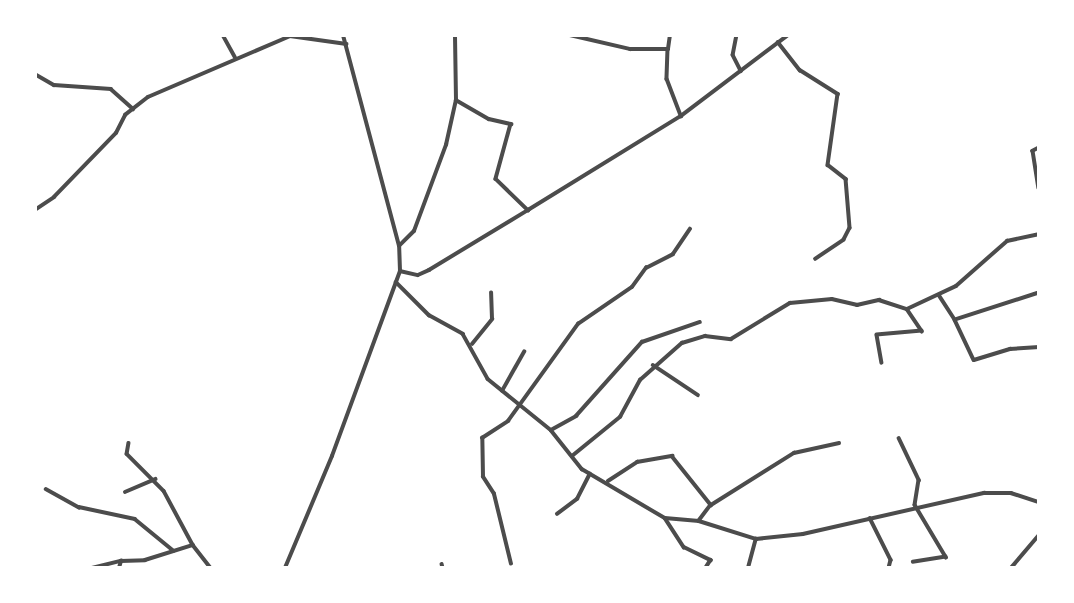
<!DOCTYPE html>
<html>
<head>
<meta charset="utf-8">
<style>
  body { margin:0 }
  #map { position:relative; width:1074px; height:603px; overflow:hidden; background:#fff; font-family:"Asap Condensed",sans-serif }
  div>[style] { position:absolute }
  .minor>* { height:3.5px; margin:-1.75px; padding:0 1.75px; transform-origin:1.75px; border-radius:1.75px; background:#4c4c4c }
  span { translate:-50% -50%; white-space:nowrap; text-align:center; line-height:1.15; -webkit-text-stroke:7px #fff; paint-order:stroke }
  .frame { position:absolute; inset:0; border:37px solid #fff; pointer-events:none }
</style>
</head>
<body>
<div id="map">
  <div class="minor">
    <div style="left:223px;top:35px;width:25px;rotate:61deg"></div>
    <div style="left:570px;top:35px;width:62px;rotate:13.1deg"></div>
    <div style="left:630px;top:49px;width:38px"></div>
    <div style="left:668px;top:49px;width:14px;rotate:-82deg"></div>
    <div style="left:737px;top:35px;width:20px;rotate:101deg"></div>
    <div style="left:733px;top:55px;width:18px;rotate:63deg"></div>
    <div style="left:778px;top:42px;width:36px;rotate:52deg"></div>
    <div style="left:800px;top:70px;width:45px;rotate:32.3deg"></div>
    <div style="left:838px;top:94px;width:72px;rotate:98deg"></div>
    <div style="left:828px;top:165px;width:23px;rotate:38deg"></div>
    <div style="left:846px;top:179px;width:49px;rotate:85.3deg"></div>
    <div style="left:850px;top:228px;width:13px;rotate:117deg"></div>
    <div style="left:844px;top:240px;width:34px;rotate:146deg"></div>
    <div style="left:668px;top:49px;width:30px;rotate:92deg"></div>
    <div style="left:667px;top:79px;width:40px;rotate:69deg"></div>
    <div style="left:35px;top:74px;width:22px;rotate:30deg"></div>
    <div style="left:54px;top:85px;width:57px;rotate:4deg"></div>
    <div style="left:111px;top:89px;width:30px;rotate:42deg"></div>
    <div style="left:456px;top:100px;width:38px;rotate:30deg"></div>
    <div style="left:489px;top:119px;width:23px;rotate:13deg"></div>
    <div style="left:511px;top:124px;width:57px;rotate:105.3deg"></div>
    <div style="left:496px;top:179px;width:45px;rotate:44.1deg"></div>
    <div style="left:1039px;top:148px;width:7px;rotate:153deg"></div>
    <div style="left:1033px;top:151px;width:37px;rotate:81deg"></div>
    <div style="left:35px;top:210px;width:23px;rotate:-34deg"></div>
    <div style="left:54px;top:197px;width:89px;rotate:-45.9deg"></div>
    <div style="left:116px;top:133px;width:20px;rotate:-63deg"></div>
    <div style="left:125px;top:115px;width:29px;rotate:-38deg"></div>
    <div style="left:148px;top:97px;width:155px;rotate:-23.2deg"></div>
    <div style="left:290px;top:36px;width:57px;rotate:8.1deg"></div>
    <div style="left:399px;top:246px;width:21px;rotate:-45deg"></div>
    <div style="left:414px;top:231px;width:92px;rotate:-69.6deg"></div>
    <div style="left:446px;top:145px;width:46px;rotate:-77.5deg"></div>
    <div style="left:456px;top:100px;width:65px;rotate:-90.9deg"></div>
    <div style="left:400px;top:271px;width:18px;rotate:13deg"></div>
    <div style="left:418px;top:275px;width:12px;rotate:-24deg"></div>
    <div style="left:429px;top:270px;width:116px;rotate:-31.2deg"></div>
    <div style="left:528px;top:210px;width:180px;rotate:-31.6deg"></div>
    <div style="left:681px;top:116px;width:134px;rotate:-37.1deg"></div>
    <div style="left:396px;top:282px;width:47px;rotate:45deg"></div>
    <div style="left:429px;top:315px;width:39px;rotate:29deg"></div>
    <div style="left:463px;top:334px;width:51px;rotate:60.9deg"></div>
    <div style="left:488px;top:379px;width:81px;rotate:39deg"></div>
    <div style="left:551px;top:430px;width:50px;rotate:51.5deg"></div>
    <div style="left:582px;top:469px;width:96px;rotate:30.6deg"></div>
    <div style="left:665px;top:518px;width:34px;rotate:5deg"></div>
    <div style="left:699px;top:521px;width:60px;rotate:17.5deg"></div>
    <div style="left:756px;top:539px;width:47px;rotate:-6.1deg"></div>
    <div style="left:803px;top:534px;width:186px;rotate:-12.8deg"></div>
    <div style="left:984px;top:493px;width:27px"></div>
    <div style="left:1011px;top:493px;width:29px;rotate:18deg"></div>
    <div style="left:1039px;top:293px;width:88px;rotate:162.2deg"></div>
    <div style="left:955px;top:320px;width:44px;rotate:64.6deg"></div>
    <div style="left:974px;top:360px;width:38px;rotate:-17deg"></div>
    <div style="left:1010px;top:349px;width:29px;rotate:-4deg"></div>
    <div style="left:939px;top:295px;width:30px;rotate:57deg"></div>
    <div style="left:907px;top:309px;width:54px;rotate:-25.1deg"></div>
    <div style="left:956px;top:286px;width:68px;rotate:-41.4deg"></div>
    <div style="left:1007px;top:241px;width:33px;rotate:-12deg"></div>
    <div style="left:472px;top:344px;width:32px;rotate:-51deg"></div>
    <div style="left:492px;top:319px;width:26px;rotate:-92deg"></div>
    <div style="left:653px;top:365px;width:54px;rotate:33.7deg"></div>
    <div style="left:502px;top:391px;width:45px;rotate:-60.6deg"></div>
    <div style="left:551px;top:430px;width:29px;rotate:-29deg"></div>
    <div style="left:576px;top:416px;width:99px;rotate:-48.3deg"></div>
    <div style="left:642px;top:342px;width:61px;rotate:-19deg"></div>
    <div style="left:899px;top:438px;width:47px;rotate:64.5deg"></div>
    <div style="left:919px;top:480px;width:25px;rotate:99deg"></div>
    <div style="left:915px;top:505px;width:61px;rotate:59.2deg"></div>
    <div style="left:946px;top:557px;width:33px;rotate:171deg"></div>
    <div style="left:129px;top:443px;width:11px;rotate:100deg"></div>
    <div style="left:127px;top:454px;width:52px;rotate:45deg"></div>
    <div style="left:164px;top:491px;width:61px;rotate:61.8deg"></div>
    <div style="left:572px;top:456px;width:62px;rotate:-39.1deg"></div>
    <div style="left:620px;top:417px;width:42px;rotate:-61.6deg"></div>
    <div style="left:640px;top:380px;width:56px;rotate:-41.4deg"></div>
    <div style="left:682px;top:343px;width:24px;rotate:-17deg"></div>
    <div style="left:705px;top:336px;width:26px;rotate:7deg"></div>
    <div style="left:731px;top:339px;width:69px;rotate:-31.4deg"></div>
    <div style="left:790px;top:303px;width:42px;rotate:-5.4deg"></div>
    <div style="left:832px;top:299px;width:26px;rotate:13deg"></div>
    <div style="left:857px;top:305px;width:23px;rotate:-13deg"></div>
    <div style="left:879px;top:300px;width:29px;rotate:18deg"></div>
    <div style="left:907px;top:309px;width:27px;rotate:56deg"></div>
    <div style="left:922px;top:331px;width:45px;rotate:174.9deg"></div>
    <div style="left:877px;top:335px;width:28px;rotate:80deg"></div>
    <div style="left:608px;top:481px;width:35px;rotate:-33deg"></div>
    <div style="left:637px;top:462px;width:36px;rotate:-10deg"></div>
    <div style="left:672px;top:456px;width:63px;rotate:51.5deg"></div>
    <div style="left:711px;top:505px;width:20px;rotate:127deg"></div>
    <div style="left:46px;top:489px;width:38px;rotate:29deg"></div>
    <div style="left:79px;top:507px;width:57px;rotate:12.1deg"></div>
    <div style="left:135px;top:519px;width:50px;rotate:39.4deg"></div>
    <div style="left:125px;top:492px;width:33px;rotate:-23deg"></div>
    <div style="left:711px;top:505px;width:98px;rotate:-32.1deg"></div>
    <div style="left:794px;top:453px;width:46px;rotate:-12.5deg"></div>
    <div style="left:557px;top:514px;width:25px;rotate:-37deg"></div>
    <div style="left:577px;top:499px;width:28px;rotate:-63deg"></div>
    <div style="left:665px;top:518px;width:35px;rotate:57deg"></div>
    <div style="left:684px;top:547px;width:30px;rotate:26deg"></div>
    <div style="left:711px;top:560px;width:9px;rotate:122deg"></div>
    <div style="left:870px;top:518px;width:47px;rotate:63.4deg"></div>
    <div style="left:891px;top:560px;width:8px;rotate:104deg"></div>
    <div style="left:442px;top:564px;width:4px;rotate:76deg"></div>
    <div style="left:511px;top:564px;width:72px;rotate:-103.7deg"></div>
    <div style="left:494px;top:494px;width:20px;rotate:-123deg"></div>
    <div style="left:483px;top:477px;width:39px;rotate:-91deg"></div>
    <div style="left:482px;top:438px;width:31px;rotate:-33deg"></div>
    <div style="left:508px;top:421px;width:120px;rotate:-54.2deg"></div>
    <div style="left:578px;top:324px;width:65px;rotate:-34.4deg"></div>
    <div style="left:632px;top:287px;width:24px;rotate:-54deg"></div>
    <div style="left:646px;top:268px;width:30px;rotate:-27deg"></div>
    <div style="left:673px;top:254px;width:30px;rotate:-56deg"></div>
    <div style="left:92px;top:568px;width:30px;rotate:-14deg"></div>
    <div style="left:119px;top:568px;width:7px;rotate:-74deg"></div>
    <div style="left:121px;top:561px;width:24px;rotate:-2deg"></div>
    <div style="left:145px;top:560px;width:50px;rotate:-17.4deg"></div>
    <div style="left:193px;top:545px;width:29px;rotate:52deg"></div>
    <div style="left:285px;top:568px;width:121px;rotate:-67.2deg"></div>
    <div style="left:332px;top:456px;width:197px;rotate:-69.8deg"></div>
    <div style="left:400px;top:271px;width:25px;rotate:-92deg"></div>
    <div style="left:399px;top:246px;width:218px;rotate:-104.9deg"></div>
    <div style="left:748px;top:568px;width:30px;rotate:-75deg"></div>
    <div style="left:1011px;top:568px;width:43px;rotate:-49.7deg"></div>
  </div>
  <div class="frame"></div>
</div>
</body>
</html>
